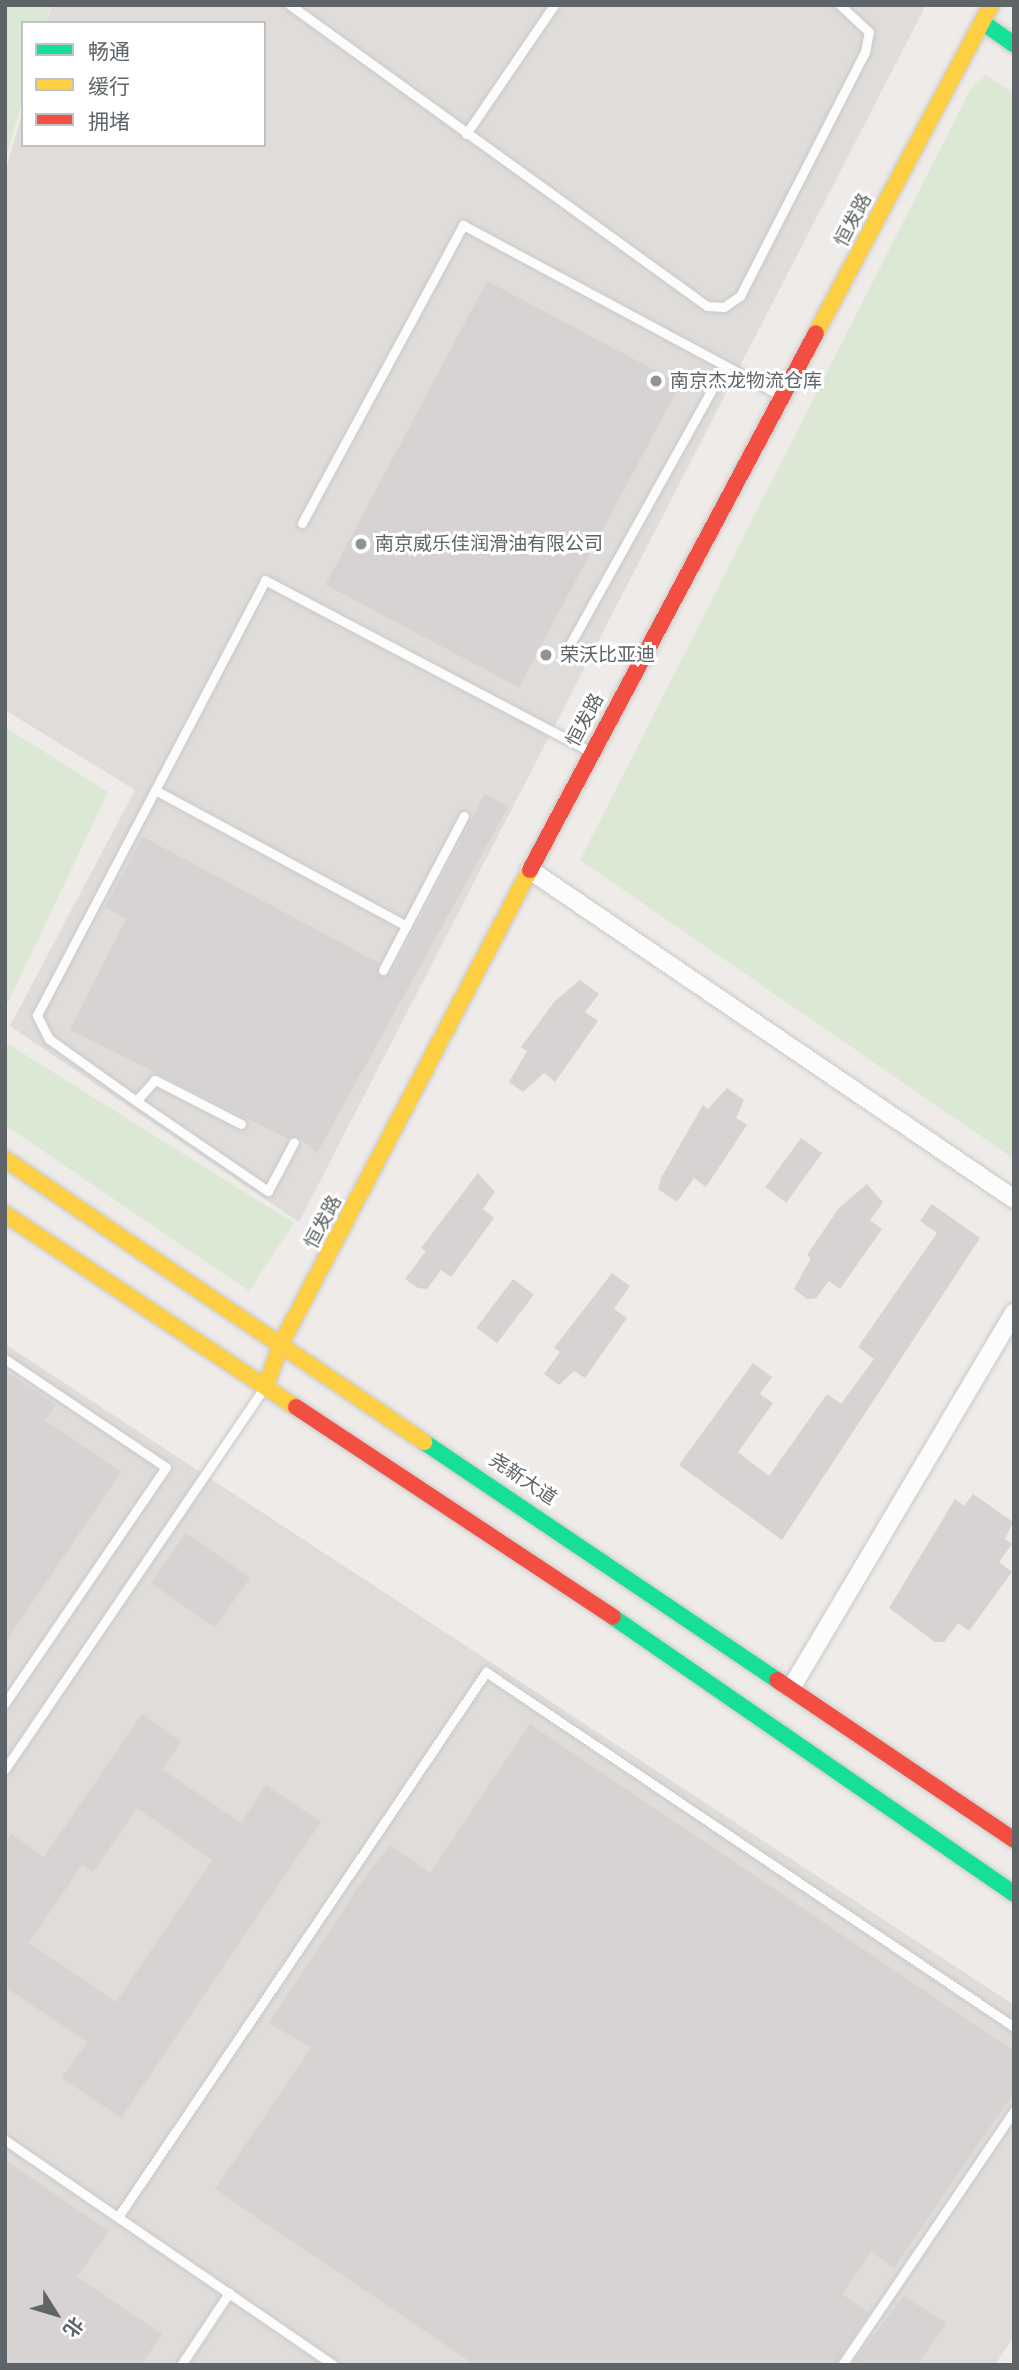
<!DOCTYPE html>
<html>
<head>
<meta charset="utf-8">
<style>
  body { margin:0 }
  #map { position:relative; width:1019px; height:2370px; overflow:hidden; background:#eeebe8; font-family:Montserrat,"Noto Sans SC",sans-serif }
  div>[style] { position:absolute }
  .industrial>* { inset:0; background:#dfdcda }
  .green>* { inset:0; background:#dbe9d4 }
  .building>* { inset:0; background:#d6d3d2; transform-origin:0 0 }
  .roads { filter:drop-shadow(0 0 2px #c8c9c8) drop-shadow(0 0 2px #c8c9c8) }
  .lane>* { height:9px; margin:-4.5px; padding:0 4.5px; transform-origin:4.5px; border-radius:4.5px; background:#fcfcfc }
  .street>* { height:18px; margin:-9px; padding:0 9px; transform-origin:9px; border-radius:9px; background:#fcfcfc }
  .fast>* { height:16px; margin:-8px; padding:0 8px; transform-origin:8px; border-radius:8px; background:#16e098 }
  .slow>* { height:16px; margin:-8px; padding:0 8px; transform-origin:8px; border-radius:8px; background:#ffcf43 }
  .jam>* { height:16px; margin:-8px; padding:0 8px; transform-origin:8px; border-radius:8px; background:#f24e42 }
  .dots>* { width:19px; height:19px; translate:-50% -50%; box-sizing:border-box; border:4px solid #fff; border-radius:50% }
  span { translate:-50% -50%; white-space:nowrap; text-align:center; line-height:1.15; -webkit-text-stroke:6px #fff; paint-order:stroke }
  .street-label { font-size:19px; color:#5e6467 }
  .poi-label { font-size:19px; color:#5e6467 }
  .left { translate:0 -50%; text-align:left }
  .frame { position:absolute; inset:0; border:7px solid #5e6467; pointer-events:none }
  .legend { position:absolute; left:21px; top:21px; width:245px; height:126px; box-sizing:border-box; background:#fff; border:2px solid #bfc1c2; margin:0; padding:9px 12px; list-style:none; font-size:21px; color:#5e6467 }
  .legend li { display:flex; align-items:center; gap:14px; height:35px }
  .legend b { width:35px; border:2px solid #bfc1c2 }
  .north { position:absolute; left:21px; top:2279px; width:70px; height:70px; -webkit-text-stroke:5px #fff; paint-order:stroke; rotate:127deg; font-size:19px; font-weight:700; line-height:28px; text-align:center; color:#5e6467 }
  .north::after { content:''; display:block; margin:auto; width:24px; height:32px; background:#5e6467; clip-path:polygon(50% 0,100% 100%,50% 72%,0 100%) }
</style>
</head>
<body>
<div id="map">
  <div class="industrial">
    <div style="clip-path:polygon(52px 5px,926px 5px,299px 1222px,10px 1026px,135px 790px,5px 710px,5px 173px,23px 110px,23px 145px,264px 145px,264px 23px,47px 23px)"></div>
    <div style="clip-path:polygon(5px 1344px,1014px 2005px,1014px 2336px,995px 2365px,5px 2365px)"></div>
  </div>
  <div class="green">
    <div style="clip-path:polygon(5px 5px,51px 5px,46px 23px,23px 23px,23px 100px,5px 159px)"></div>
    <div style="clip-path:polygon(986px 75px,1014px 94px,1014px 1159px,580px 860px,970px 90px)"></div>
    <div style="clip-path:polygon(5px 727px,108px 792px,5px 1009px)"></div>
    <div style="clip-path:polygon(5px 1042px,294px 1223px,249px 1291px,5px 1125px)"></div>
  </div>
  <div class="building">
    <div style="left:487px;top:281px;width:219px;height:344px;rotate:28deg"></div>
    <div style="clip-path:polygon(485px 794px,508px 807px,317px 1153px,297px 1136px,288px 1139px,70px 1030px,126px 919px,105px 907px,143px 837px,379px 963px,377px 973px,384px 977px,393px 971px)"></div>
    <div style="clip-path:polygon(580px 980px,599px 994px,585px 1012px,598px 1021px,555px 1082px,544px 1073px,523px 1092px,509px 1082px,527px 1051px,521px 1047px,555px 1001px)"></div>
    <div style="clip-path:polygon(727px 1088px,744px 1100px,736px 1118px,747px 1125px,706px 1187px,694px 1178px,677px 1202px,658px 1189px,661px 1178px,703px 1105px,708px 1109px)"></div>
    <div style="left:801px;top:1138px;width:26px;height:61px;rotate:36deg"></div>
    <div style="clip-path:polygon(478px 1173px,495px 1192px,483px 1209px,494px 1218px,451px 1277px,441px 1270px,427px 1289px,418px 1288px,405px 1279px,426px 1251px,421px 1248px)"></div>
    <div style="clip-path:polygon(867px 1184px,883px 1202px,870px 1220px,882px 1229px,840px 1289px,829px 1281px,816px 1298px,807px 1299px,794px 1289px,811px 1258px,807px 1255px,839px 1208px)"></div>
    <div style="clip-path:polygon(932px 1204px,980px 1238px,782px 1540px,679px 1465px,753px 1363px,772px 1377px,760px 1394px,773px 1403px,738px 1452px,769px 1476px,827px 1394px,841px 1404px,874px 1359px,858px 1347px,937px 1233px,920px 1221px)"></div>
    <div style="clip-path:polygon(612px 1273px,630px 1286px,614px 1309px,627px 1318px,585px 1378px,574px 1371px,559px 1385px,544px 1374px,560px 1352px,554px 1348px)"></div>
    <div style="left:513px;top:1279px;width:26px;height:61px;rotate:37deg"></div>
    <div style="clip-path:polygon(5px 1371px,56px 1405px,45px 1420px,121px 1472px,5px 1643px)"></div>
    <div style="clip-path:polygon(973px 1494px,1013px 1522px,1005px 1539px,1012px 1544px,999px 1562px,1012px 1572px,969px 1631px,958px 1623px,944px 1642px,935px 1642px,889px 1608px,955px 1499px,964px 1506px)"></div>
    <div style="left:186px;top:1533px;width:78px;height:61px;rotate:35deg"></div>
    <div style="clip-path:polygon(evenodd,142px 1714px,181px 1742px,162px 1769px,241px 1823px,266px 1785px,321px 1822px,121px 2118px,62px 2078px,87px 2042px,5px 1987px,5px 1842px,11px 1834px,44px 1857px,142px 1714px,137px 1808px,212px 1860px,116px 2002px,29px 1943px,82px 1865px,93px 1872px,137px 1808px)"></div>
    <div style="clip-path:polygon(530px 1724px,1014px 2051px,1014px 2092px,894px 2268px,871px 2252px,842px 2294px,869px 2313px,835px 2365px,475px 2365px,215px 2189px,311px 2048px,269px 2023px,360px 1884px,390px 1845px,430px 1873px)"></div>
    <div style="clip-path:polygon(5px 2160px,109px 2231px,77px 2277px,162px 2334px,141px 2365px,5px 2365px)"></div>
    <div style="clip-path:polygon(904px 2296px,946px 2323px,917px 2365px,851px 2365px)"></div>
  </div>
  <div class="roads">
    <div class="lane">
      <div style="left:290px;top:5px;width:514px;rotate:35.82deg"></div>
      <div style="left:707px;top:306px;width:17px;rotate:3deg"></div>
      <div style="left:724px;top:307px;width:19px;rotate:-35deg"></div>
      <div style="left:740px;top:296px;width:274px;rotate:-62.9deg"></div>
      <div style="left:865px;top:52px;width:20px;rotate:-79deg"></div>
      <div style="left:869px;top:32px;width:40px;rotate:-137deg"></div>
      <div style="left:466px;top:134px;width:156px;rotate:-55.7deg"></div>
      <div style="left:302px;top:523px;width:339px;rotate:-61.6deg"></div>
      <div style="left:463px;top:225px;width:360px;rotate:28.2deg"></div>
      <div style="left:568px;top:648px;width:323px;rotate:-60.9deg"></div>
      <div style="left:155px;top:790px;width:286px;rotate:28.4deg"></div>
      <div style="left:383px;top:970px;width:174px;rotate:-62.3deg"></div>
      <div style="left:136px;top:1101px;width:160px;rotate:34.3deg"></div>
      <div style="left:268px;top:1191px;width:55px;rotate:-62deg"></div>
      <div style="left:241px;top:1124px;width:97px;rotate:-152.9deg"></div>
      <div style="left:155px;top:1080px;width:28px;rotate:132deg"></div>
      <div style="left:136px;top:1101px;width:107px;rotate:-144.5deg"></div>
      <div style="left:49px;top:1039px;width:27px;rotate:-117deg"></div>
      <div style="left:37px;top:1015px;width:491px;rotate:-62.3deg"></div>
      <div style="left:265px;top:580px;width:367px;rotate:27.8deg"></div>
      <div style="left:5px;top:1359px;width:194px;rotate:33.9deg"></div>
      <div style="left:166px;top:1467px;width:286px;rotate:124.3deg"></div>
      <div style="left:5px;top:1769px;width:459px;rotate:-55.8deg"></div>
      <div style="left:5px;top:2140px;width:398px;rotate:34.4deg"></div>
      <div style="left:118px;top:2217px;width:658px;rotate:-55.97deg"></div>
      <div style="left:486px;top:1672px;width:636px;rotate:33.91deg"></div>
      <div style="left:181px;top:2365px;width:87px;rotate:-56.3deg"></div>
      <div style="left:842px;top:2365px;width:307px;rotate:-55.9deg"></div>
    </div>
    <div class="street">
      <div style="left:530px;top:870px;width:585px;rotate:34.21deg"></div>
      <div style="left:793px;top:1685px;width:433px;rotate:-59.3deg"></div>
    </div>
    <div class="fast">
      <div style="left:982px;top:22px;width:39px;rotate:35deg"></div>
      <div style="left:424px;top:1442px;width:426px;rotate:34deg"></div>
      <div style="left:613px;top:1617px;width:487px;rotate:34.6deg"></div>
    </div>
    <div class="slow">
      <div style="left:816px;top:333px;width:372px;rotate:-61.9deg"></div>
      <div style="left:5px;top:1159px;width:506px;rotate:34.04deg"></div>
      <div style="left:5px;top:1214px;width:349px;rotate:33.6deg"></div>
      <div style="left:266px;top:1385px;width:46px;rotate:-69.6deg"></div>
      <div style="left:282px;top:1342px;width:533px;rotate:-62.28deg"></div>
    </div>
    <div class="jam">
      <div style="left:530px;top:870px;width:608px;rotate:-61.96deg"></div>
      <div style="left:296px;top:1407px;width:380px;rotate:33.5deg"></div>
      <div style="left:777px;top:1680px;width:286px;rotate:34deg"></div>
    </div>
  </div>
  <div class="dots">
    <div style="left:656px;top:381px;background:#909394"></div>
    <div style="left:361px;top:544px;background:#909394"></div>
    <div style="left:546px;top:655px;background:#909394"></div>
  </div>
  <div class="street-label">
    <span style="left:853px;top:220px;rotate:-62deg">恒发路</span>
    <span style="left:585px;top:720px;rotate:-62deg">恒发路</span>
    <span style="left:323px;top:1222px;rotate:-62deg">恒发路</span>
    <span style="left:523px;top:1479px;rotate:34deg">尧新大道</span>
  </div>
  <div class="poi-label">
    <span class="left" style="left:670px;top:381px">南京杰龙物流仓库</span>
    <span class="left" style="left:375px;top:544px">南京威乐佳润滑油有限公司</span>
    <span class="left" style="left:560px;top:655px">荣沃比亚迪</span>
  </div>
  <div class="frame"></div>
  <ul class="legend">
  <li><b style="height:9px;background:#16e098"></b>畅通</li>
  <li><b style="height:9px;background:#ffcf43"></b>缓行</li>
  <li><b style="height:9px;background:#f24e42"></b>拥堵</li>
  </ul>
  <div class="north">北</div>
</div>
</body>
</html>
